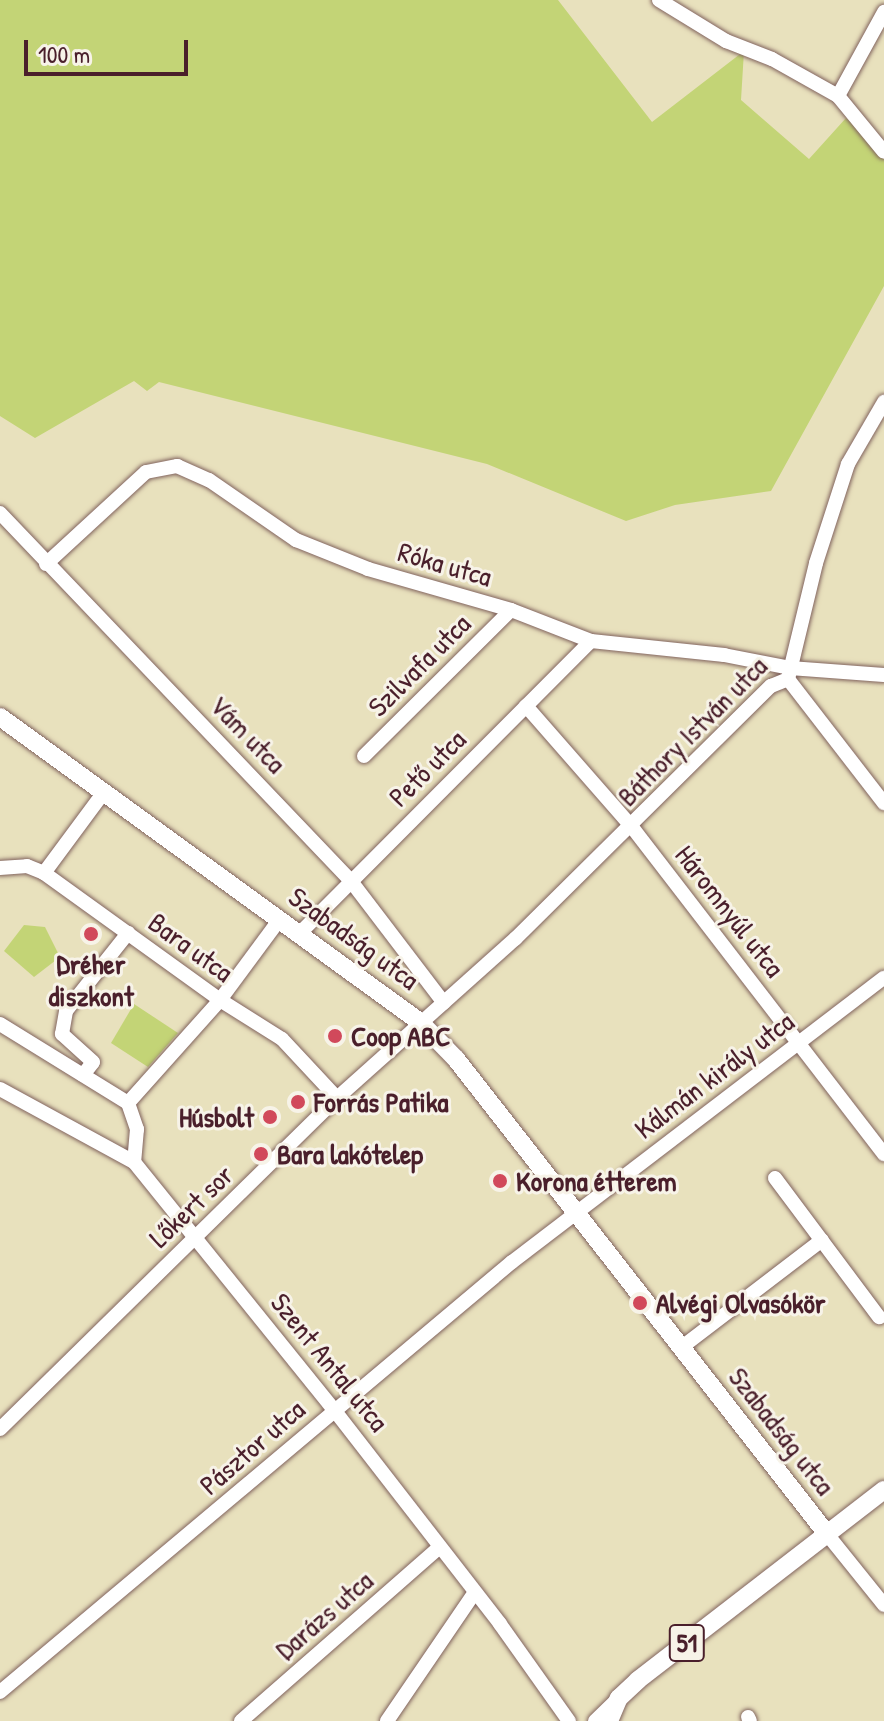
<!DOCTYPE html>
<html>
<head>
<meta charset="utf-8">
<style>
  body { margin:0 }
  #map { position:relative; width:884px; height:1721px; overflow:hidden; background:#e8e1bd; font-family:"Patrick Hand",sans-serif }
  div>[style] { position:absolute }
  .green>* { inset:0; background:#c3d476 }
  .roads { filter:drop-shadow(0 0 2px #81635e) drop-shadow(0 0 2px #81635e) }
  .minor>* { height:14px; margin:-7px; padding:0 7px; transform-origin:7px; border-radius:7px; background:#fff }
  .major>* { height:18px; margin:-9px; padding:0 9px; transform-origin:9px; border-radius:9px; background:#fff }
  .dots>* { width:22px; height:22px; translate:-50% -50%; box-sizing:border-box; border:4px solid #f7f3e8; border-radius:50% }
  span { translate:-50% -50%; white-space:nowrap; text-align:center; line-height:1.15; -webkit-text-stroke:6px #f7f3e8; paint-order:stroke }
  .shield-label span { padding:2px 6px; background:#f7f3e8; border:2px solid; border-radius:6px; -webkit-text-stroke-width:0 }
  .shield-label { font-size:26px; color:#4a1f2b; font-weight:700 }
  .street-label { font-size:28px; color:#4a1f2b }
  .poi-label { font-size:28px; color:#4a1f2b; font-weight:700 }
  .left { translate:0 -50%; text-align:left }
  .right { translate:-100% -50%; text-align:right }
  .scale { position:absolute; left:24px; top:40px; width:164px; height:36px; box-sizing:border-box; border:4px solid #4a1f2b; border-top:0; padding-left:10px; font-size:24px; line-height:28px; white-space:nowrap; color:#4a1f2b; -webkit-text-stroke:6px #f7f3e8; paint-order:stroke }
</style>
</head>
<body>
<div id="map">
  <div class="green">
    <div style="clip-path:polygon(0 0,558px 0,652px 122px,744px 51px,741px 100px,809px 159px,846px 118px,884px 151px,884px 286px,771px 491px,675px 505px,626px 521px,487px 464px,159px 382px,147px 391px,134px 381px,35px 438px,0 416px)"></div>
    <div style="clip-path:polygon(24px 925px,45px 927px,60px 957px,34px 977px,4px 951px)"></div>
    <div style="clip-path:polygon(134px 1004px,178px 1033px,148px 1067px,111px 1043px)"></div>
  </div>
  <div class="roads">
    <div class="minor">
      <div style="left:659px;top:0;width:79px;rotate:31.5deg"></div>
      <div style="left:726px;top:41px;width:49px;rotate:21.4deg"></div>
      <div style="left:772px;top:59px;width:76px;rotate:29.3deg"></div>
      <div style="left:838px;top:96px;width:72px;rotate:50.6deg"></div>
      <div style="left:838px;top:96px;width:96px;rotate:-61.3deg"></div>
      <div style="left:0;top:513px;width:509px;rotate:46.35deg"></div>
      <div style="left:351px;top:881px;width:153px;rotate:52.7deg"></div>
      <div style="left:46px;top:564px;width:136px;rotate:-42.6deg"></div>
      <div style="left:146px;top:472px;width:32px;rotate:-11deg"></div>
      <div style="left:177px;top:466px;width:35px;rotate:24deg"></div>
      <div style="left:209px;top:480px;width:106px;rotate:34.6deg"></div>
      <div style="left:296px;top:540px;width:78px;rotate:21.9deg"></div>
      <div style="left:368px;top:569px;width:149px;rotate:16deg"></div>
      <div style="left:511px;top:610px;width:86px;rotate:21.2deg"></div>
      <div style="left:591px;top:641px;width:134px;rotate:6deg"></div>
      <div style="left:724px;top:655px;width:67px;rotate:11.1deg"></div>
      <div style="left:790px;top:668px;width:94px;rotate:4.3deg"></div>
      <div style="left:788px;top:679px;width:157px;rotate:52.3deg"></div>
      <div style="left:526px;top:706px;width:161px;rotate:48.8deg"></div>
      <div style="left:632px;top:827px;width:413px;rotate:52.4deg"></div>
      <div style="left:364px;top:756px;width:207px;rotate:-44.8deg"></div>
      <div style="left:0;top:868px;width:27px;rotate:-4deg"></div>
      <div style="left:27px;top:866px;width:18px;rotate:22deg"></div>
      <div style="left:44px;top:873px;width:217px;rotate:35.8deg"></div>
      <div style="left:220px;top:1000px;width:73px;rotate:32.2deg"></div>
      <div style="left:282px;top:1039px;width:81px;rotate:47deg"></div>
      <div style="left:44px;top:873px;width:101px;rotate:-53.5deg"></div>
      <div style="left:300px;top:933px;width:412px;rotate:-45.1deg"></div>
      <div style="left:0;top:1024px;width:150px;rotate:31.7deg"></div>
      <div style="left:128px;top:1103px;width:28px;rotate:71deg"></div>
      <div style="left:137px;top:1129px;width:33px;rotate:95deg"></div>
      <div style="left:83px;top:1075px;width:16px;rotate:-52deg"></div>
      <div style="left:93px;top:1062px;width:42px;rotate:-137.9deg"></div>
      <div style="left:62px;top:1034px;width:23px;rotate:-80deg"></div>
      <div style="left:66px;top:1011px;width:100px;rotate:-51.5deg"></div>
      <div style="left:0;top:1089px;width:153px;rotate:28.6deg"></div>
      <div style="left:134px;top:1162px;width:320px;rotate:51.1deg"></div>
      <div style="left:335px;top:1411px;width:269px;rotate:52.2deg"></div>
      <div style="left:500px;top:1624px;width:119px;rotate:54.6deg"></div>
      <div style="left:128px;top:1103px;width:138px;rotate:-48.2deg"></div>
      <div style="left:220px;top:1000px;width:101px;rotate:-53.5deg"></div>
      <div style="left:775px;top:1178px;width:174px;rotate:53.2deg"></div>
      <div style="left:682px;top:1347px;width:176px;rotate:-37.4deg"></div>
      <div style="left:0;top:1429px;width:472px;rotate:-44.5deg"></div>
      <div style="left:337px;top:1098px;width:239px;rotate:-41.8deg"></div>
      <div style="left:515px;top:939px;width:360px;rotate:-44.7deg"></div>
      <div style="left:771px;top:686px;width:18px;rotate:-22deg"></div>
      <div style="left:788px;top:679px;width:119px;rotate:-76.4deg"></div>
      <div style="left:816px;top:563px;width:104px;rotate:-72.1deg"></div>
      <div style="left:848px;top:464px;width:72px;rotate:-59.9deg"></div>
      <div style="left:827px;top:1534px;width:91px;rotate:51.2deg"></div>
      <div style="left:0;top:1692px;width:669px;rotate:-40.03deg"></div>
      <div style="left:512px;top:1262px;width:468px;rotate:-37.4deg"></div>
      <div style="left:748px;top:1717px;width:4px;rotate:63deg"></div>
      <div style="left:241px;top:1721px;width:264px;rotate:-41.2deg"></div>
      <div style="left:387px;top:1721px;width:156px;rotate:-55.7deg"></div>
      <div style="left:595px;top:1721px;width:29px;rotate:-44deg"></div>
    </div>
    <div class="major">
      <div style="left:0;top:717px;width:519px;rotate:35.99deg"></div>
      <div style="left:420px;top:1022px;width:52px;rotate:45.8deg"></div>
      <div style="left:456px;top:1059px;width:603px;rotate:52.01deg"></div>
      <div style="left:609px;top:1721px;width:25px;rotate:-67deg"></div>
      <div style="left:619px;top:1698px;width:26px;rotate:-43deg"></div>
      <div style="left:638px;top:1680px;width:311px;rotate:-37.7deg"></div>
    </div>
  </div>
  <div class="dots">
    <div style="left:91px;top:934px;background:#d1495b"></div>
    <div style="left:335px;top:1036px;background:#d1495b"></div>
    <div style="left:298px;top:1102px;background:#d1495b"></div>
    <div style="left:270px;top:1117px;background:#d1495b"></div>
    <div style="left:261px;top:1154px;background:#d1495b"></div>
    <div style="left:500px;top:1181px;background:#d1495b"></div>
    <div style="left:640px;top:1303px;background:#d1495b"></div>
  </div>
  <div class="shield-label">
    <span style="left:687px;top:1643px">51</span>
  </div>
  <div class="street-label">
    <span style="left:445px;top:564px;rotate:16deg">Róka utca</span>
    <span style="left:419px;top:665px;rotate:-45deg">Szilvafa utca</span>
    <span style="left:692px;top:731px;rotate:-45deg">Báthory István utca</span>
    <span style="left:248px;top:734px;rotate:46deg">Vám utca</span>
    <span style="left:427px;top:768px;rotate:-45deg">Pető utca</span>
    <span style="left:730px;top:911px;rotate:52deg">Háromnyúl utca</span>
    <span style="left:354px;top:938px;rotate:36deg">Szabadság utca</span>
    <span style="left:191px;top:947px;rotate:36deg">Bara utca</span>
    <span style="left:714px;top:1075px;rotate:-37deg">Kálmán király utca</span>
    <span style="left:191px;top:1206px;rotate:-44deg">Lőkert sor</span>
    <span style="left:330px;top:1362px;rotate:51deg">Szent Antal utca</span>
    <span style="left:782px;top:1431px;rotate:52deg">Szabadság utca</span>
    <span style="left:252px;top:1447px;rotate:-41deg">Pásztor utca</span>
    <span style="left:324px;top:1615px;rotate:-41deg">Darázs utca</span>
  </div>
  <div class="poi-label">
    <span style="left:91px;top:980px">Dréher<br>diszkont</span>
    <span class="left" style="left:351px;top:1036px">Coop ABC</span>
    <span class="left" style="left:314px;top:1102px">Forrás Patika</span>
    <span class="right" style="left:254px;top:1117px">Húsbolt</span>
    <span class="left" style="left:277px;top:1154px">Bara lakótelep</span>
    <span class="left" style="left:516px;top:1181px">Korona étterem</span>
    <span class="left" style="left:656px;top:1303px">Alvégi Olvasókör</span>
  </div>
  <div class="scale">100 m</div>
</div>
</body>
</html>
